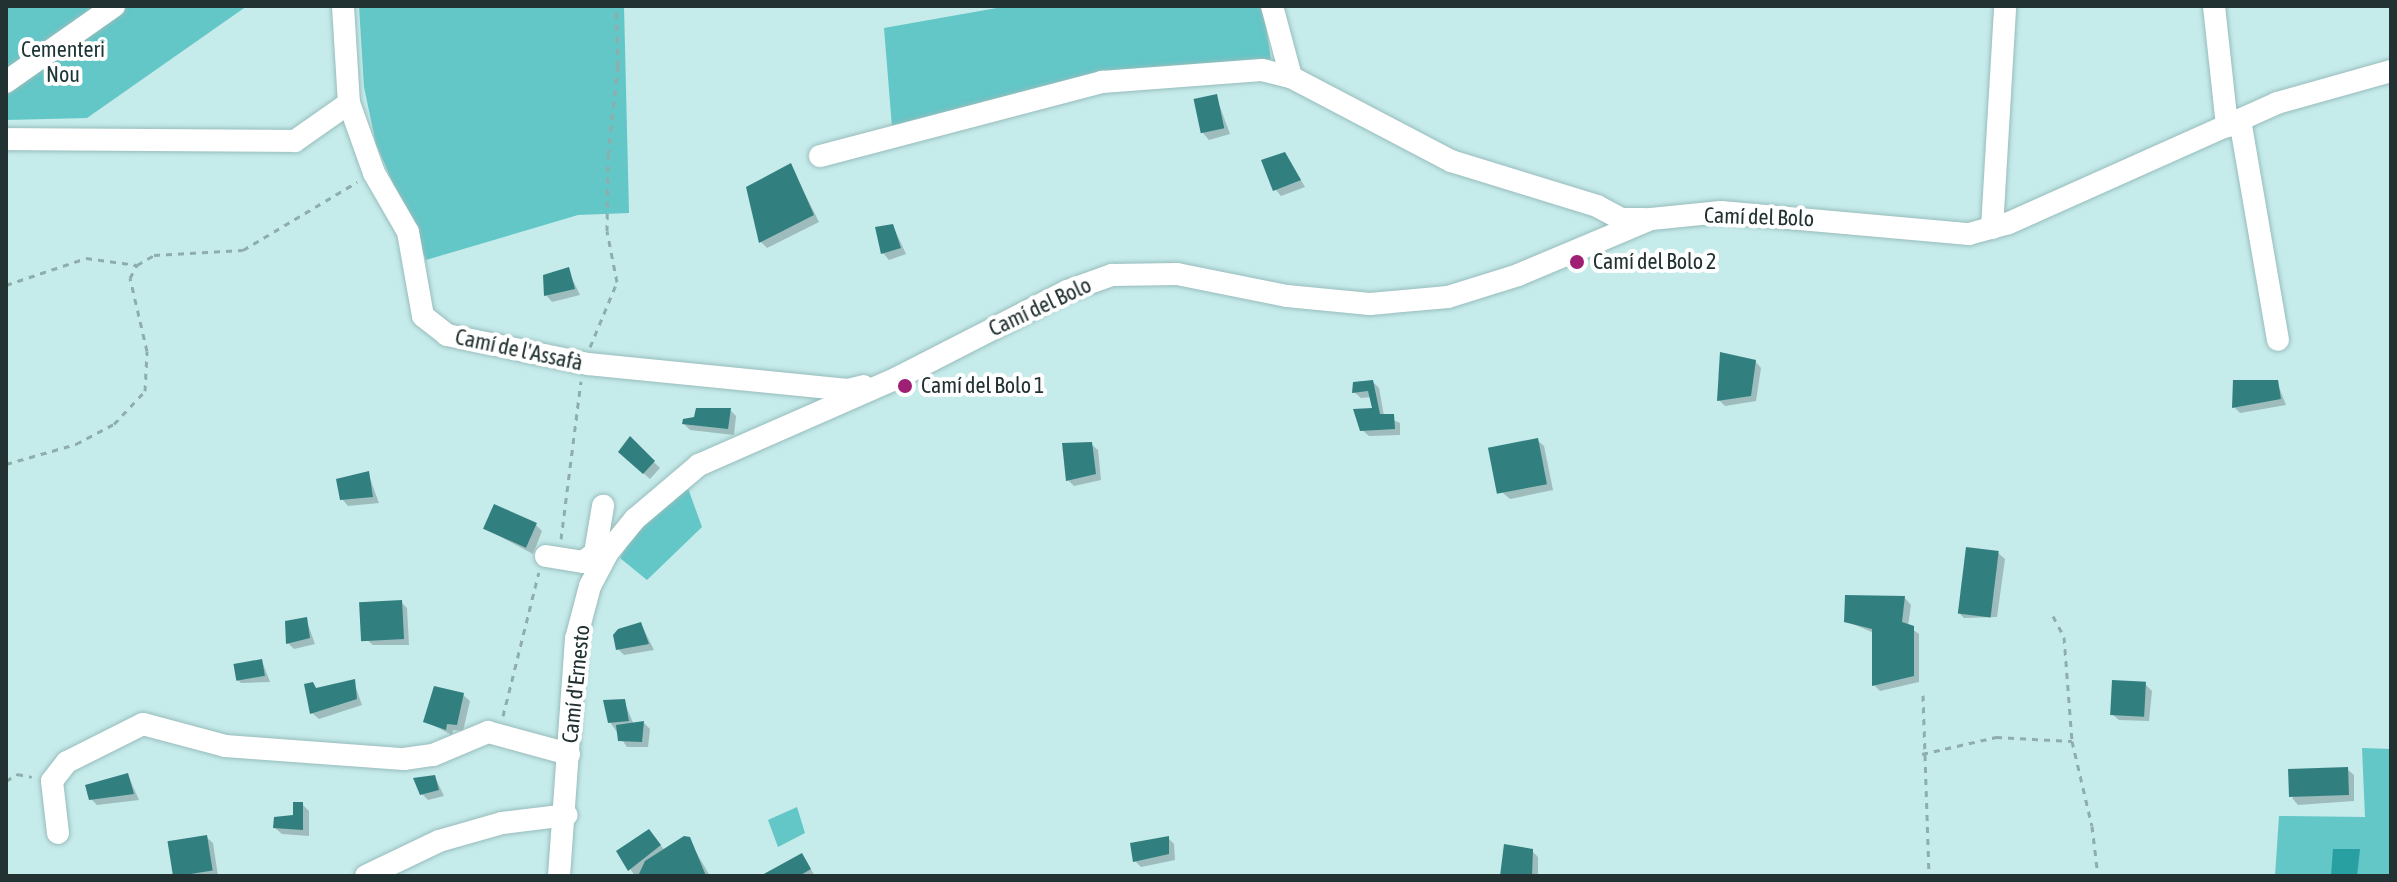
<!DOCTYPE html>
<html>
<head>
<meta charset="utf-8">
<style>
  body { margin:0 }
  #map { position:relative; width:2397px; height:882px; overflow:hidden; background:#c6ebeb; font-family:"Asap Condensed",sans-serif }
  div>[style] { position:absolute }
  .green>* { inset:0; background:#63c6c7 }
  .water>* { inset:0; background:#289fa0 }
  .shadow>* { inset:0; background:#0003 }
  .building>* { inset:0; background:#327f80; transform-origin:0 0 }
  .path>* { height:3px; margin-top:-1.5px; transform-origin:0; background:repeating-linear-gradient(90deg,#8fadad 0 6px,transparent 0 12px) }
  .roads { filter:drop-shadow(0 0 2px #98bcbc) drop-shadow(0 0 2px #98bcbc) }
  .minor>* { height:22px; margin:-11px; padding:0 11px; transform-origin:11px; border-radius:11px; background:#fff }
  .dots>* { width:22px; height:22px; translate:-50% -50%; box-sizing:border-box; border:4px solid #fff; border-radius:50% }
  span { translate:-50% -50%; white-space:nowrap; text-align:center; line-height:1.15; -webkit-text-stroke:8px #fff; paint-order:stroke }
  .park-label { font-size:22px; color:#1c3535 }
  .street-label { font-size:22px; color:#223131 }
  .poi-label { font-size:22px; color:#223131 }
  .left { translate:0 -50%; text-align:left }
  .frame { position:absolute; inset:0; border:8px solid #223131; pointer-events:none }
</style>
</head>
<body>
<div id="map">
  <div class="green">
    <div style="clip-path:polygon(6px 6px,247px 6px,87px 118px,6px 120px)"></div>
    <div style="clip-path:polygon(359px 6px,624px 6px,629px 213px,578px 215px,426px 260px,376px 144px,364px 87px)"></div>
    <div style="clip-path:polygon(1008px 6px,1263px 6px,1271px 59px,1162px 68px,892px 127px,884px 28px)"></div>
    <div style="clip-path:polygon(685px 480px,702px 527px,647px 580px,620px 558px,637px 528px)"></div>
    <div style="clip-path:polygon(2362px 748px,2391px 749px,2391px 876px,2275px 876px,2279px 816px,2365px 817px)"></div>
    <div style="clip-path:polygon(797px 807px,805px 833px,778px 847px,768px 820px)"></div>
  </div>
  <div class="water">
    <div style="clip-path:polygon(2333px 849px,2360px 849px,2357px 876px,2331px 876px)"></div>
  </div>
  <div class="shadow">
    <div style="clip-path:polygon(1216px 96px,1230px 134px,1209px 140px,1203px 133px)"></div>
    <div style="clip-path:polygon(1285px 154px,1305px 187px,1281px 196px,1275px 189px)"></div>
    <div style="clip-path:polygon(791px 166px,819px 222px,767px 248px,761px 242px)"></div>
    <div style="clip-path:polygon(893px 226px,906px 254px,889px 260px,883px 253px)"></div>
    <div style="clip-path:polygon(568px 270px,580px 295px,552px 302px,546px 295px)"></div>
    <div style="clip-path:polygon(1755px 361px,1761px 368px,1756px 401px,1725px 406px,1719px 400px)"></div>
    <div style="clip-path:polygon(1373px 382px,1379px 388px,1384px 416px,1400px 423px,1400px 435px,1369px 436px,1362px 430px,1374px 410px,1371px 397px,1361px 398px,1354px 392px)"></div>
    <div style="clip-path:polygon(2277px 382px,2286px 405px,2240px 413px,2234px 407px)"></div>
    <div style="clip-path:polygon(730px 410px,736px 416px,734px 435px,690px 430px,684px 424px)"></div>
    <div style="clip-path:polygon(630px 439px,660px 468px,650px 479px,626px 458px)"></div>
    <div style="clip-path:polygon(1537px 440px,1544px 446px,1553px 490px,1510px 499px,1503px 493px)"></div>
    <div style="clip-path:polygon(1091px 444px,1098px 450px,1101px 480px,1074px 486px,1068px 480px)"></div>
    <div style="clip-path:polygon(368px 473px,379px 503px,348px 506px,342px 499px)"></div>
    <div style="clip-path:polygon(536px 525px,542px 531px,533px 554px,486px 529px)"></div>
    <div style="clip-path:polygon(1998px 553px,2005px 559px,1997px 617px,1964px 618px,1958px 612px)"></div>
    <div style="clip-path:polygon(1905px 598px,1911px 605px,1908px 626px,1919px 634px,1919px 682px,1880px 691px,1874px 685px,1874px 633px,1846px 621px)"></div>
    <div style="clip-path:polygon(401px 602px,407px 608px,409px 645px,373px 645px,366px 639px)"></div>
    <div style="clip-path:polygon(306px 619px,315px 644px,294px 649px,288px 643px)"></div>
    <div style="clip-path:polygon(641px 624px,654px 650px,624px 655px,618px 649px)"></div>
    <div style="clip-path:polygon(262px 661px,270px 682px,241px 683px,235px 677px)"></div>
    <div style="clip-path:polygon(354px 682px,362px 705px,319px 719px,312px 713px,313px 684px,317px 689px)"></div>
    <div style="clip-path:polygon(2145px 684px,2152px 691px,2149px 721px,2119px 720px,2112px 714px)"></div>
    <div style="clip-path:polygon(463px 695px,470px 701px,463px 731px,453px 730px,452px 735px,425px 721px)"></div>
    <div style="clip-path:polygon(624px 701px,634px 725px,644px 723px,650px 729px,648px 747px,627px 747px,610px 722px)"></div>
    <div style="clip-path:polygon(2347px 769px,2354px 775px,2354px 801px,2298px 805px,2292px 798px)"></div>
    <div style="clip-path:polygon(128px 775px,139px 800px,97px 805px,91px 799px)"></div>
    <div style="clip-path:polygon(435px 777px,444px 796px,428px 800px,422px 794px)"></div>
    <div style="clip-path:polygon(302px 804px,309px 811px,309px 836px,282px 834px,275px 828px,295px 817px)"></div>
    <div style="clip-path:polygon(206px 837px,213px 843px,218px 876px,178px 876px)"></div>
    <div style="clip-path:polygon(655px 838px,666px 852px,689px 840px,710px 876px,635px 876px,618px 851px)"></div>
    <div style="clip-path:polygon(1168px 838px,1174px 844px,1175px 860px,1141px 867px,1135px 861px)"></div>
    <div style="clip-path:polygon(1532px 851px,1538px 857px,1538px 876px,1502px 876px)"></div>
    <div style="clip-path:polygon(802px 855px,815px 876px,764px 876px)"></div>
  </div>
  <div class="building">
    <div style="left:1217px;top:94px;width:35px;height:24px;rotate:78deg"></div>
    <div style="clip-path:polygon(1285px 152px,1301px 180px,1273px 191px,1261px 160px)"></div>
    <div style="clip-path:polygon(791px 163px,814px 215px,759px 243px,746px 187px)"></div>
    <div style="clip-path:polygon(893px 224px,901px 248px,881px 254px,875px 227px)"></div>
    <div style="clip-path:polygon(569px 267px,575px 289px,544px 296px,543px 275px)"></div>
    <div style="clip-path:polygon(1720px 352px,1756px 360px,1751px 396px,1717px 401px)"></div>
    <div style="clip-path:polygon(1373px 380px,1380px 414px,1394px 414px,1395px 429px,1360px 431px,1353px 409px,1372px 408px,1368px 391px,1352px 393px,1353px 382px)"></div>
    <div style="clip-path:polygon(2233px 380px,2278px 380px,2281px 399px,2232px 408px)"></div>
    <div style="clip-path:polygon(696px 408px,731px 408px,728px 429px,682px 424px,683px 419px,694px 417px)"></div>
    <div style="clip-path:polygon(630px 436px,655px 461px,643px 474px,618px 452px)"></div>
    <div style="left:1538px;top:438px;width:47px;height:51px;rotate:79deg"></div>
    <div style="clip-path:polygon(1092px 442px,1096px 474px,1066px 481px,1062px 443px)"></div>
    <div style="clip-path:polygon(369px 471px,373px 497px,340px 500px,336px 479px)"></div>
    <div style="left:494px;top:504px;width:47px;height:27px;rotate:24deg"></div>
    <div style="left:1966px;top:547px;width:33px;height:67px;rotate:7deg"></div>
    <div style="clip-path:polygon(1845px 595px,1905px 596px,1902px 622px,1914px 626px,1914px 676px,1872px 686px,1872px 629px,1844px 622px)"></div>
    <div style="left:402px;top:600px;width:39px;height:43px;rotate:87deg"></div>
    <div style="clip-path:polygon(307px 617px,310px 638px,286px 644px,285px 621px)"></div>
    <div style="clip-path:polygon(641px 622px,649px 644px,616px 650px,613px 635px,618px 629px)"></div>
    <div style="left:262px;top:659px;width:17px;height:29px;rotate:80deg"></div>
    <div style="clip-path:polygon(355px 679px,357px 699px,310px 714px,304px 684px,313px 682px,316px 688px)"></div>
    <div style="left:2112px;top:680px;width:34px;height:35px;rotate:3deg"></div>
    <div style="clip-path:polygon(434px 686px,464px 693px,457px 725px,447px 724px,446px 730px,423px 722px)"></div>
    <div style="clip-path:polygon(625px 699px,629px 721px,608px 723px,603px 700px)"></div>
    <div style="clip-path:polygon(644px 721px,642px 742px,618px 741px,616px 725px)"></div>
    <div style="left:2348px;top:767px;width:28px;height:60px;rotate:88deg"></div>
    <div style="clip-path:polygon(128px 773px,134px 794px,89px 800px,85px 785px)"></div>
    <div style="clip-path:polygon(435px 775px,439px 790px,420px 795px,413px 778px)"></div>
    <div style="clip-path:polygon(293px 802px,303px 802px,303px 830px,273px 828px,274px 817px,293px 815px)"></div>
    <div style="clip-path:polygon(649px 829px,661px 845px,628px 871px,616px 851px)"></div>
    <div style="left:207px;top:835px;width:36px;height:40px;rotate:81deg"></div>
    <div style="clip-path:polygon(684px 836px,690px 837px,706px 876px,638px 876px,645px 861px)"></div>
    <div style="clip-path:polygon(1169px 836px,1169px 854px,1133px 862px,1130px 843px)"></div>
    <div style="clip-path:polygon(1504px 844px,1533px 849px,1532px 876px,1500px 876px)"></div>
    <div style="clip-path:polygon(802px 853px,811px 869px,799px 876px,760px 876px)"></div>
  </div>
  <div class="path">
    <div style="left:6px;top:285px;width:84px;rotate:-18.6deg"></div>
    <div style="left:86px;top:258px;width:51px;rotate:7.8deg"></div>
    <div style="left:590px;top:347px;width:70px;rotate:-67.4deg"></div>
    <div style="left:617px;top:282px;width:52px;rotate:-101.1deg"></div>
    <div style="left:607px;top:231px;width:76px;rotate:-89.2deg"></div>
    <div style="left:608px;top:155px;width:90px;rotate:-83.6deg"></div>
    <div style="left:618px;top:66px;width:60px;rotate:-91.9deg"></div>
    <div style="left:6px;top:464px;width:73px;rotate:-15.9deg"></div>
    <div style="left:76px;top:444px;width:43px;rotate:-27.8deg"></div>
    <div style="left:114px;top:424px;width:45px;rotate:-46.8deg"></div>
    <div style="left:145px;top:391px;width:40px;rotate:-87.1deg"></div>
    <div style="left:147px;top:351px;width:75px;rotate:-103.1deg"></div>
    <div style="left:130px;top:278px;width:15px;rotate:-62deg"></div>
    <div style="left:137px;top:265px;width:20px;rotate:-30deg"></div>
    <div style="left:154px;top:255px;width:89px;rotate:-3.2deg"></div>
    <div style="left:243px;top:250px;width:133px;rotate:-30.8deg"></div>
    <div style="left:561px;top:539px;width:159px;rotate:-82.8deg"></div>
    <div style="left:2053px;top:616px;width:24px;rotate:62deg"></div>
    <div style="left:2064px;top:637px;width:104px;rotate:85.6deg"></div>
    <div style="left:2072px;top:741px;width:87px;rotate:76.8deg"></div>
    <div style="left:2092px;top:826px;width:50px;rotate:83.2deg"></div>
    <div style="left:1923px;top:695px;width:181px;rotate:88.1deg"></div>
    <div style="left:503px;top:716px;width:148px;rotate:-76deg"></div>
    <div style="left:1922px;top:754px;width:76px;rotate:-12.9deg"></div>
    <div style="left:1996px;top:737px;width:76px;rotate:3deg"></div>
    <div style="left:6px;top:781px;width:13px;rotate:-32deg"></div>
    <div style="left:17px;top:774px;width:15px;rotate:11deg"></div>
  </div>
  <div class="roads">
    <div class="minor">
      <div style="left:343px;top:6px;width:97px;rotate:86.5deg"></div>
      <div style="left:349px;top:103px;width:74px;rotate:70.3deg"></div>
      <div style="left:374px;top:173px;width:68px;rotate:60deg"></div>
      <div style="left:408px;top:232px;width:85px;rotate:79.9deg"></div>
      <div style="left:423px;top:316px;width:31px;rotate:38deg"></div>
      <div style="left:447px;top:335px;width:144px;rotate:11.6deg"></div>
      <div style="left:588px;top:364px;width:261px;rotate:5.7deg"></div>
      <div style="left:848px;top:390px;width:16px;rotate:-14deg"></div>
      <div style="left:1272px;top:6px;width:73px;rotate:75deg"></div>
      <div style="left:2214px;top:6px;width:121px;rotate:83.8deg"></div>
      <div style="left:6px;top:82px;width:132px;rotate:-35.1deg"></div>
      <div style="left:2240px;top:120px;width:223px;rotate:80.2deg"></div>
      <div style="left:6px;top:139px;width:289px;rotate:0.4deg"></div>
      <div style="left:295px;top:141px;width:66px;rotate:-35.1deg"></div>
      <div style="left:820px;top:156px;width:292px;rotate:-14.7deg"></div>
      <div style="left:1102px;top:82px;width:160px;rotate:-4.3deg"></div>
      <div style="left:1262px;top:70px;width:30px;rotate:14deg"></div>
      <div style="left:1291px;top:77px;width:181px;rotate:27.7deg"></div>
      <div style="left:1451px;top:161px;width:153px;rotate:17.1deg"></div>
      <div style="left:1597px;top:206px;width:27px;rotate:28deg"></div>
      <div style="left:1621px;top:219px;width:24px"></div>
      <div style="left:1992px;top:228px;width:222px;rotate:-86.6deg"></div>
      <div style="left:546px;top:556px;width:37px;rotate:9deg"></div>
      <div style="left:583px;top:562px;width:15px;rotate:-37deg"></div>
      <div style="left:595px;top:553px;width:48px;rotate:-80.3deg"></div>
      <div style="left:58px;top:833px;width:52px;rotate:-96.6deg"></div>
      <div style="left:52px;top:781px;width:24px;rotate:-52deg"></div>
      <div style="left:67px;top:762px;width:85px;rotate:-26.6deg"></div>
      <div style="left:143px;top:724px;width:85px;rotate:15deg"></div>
      <div style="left:225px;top:746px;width:179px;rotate:4.2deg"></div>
      <div style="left:404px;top:759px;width:29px;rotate:-8deg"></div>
      <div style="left:433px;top:755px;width:60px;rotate:-22.7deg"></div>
      <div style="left:488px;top:732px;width:84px;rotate:15.2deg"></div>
      <div style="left:366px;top:876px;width:81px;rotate:-25.6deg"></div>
      <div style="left:439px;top:841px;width:66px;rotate:-15.9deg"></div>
      <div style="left:502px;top:823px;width:65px;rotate:-7deg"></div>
      <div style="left:559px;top:876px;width:238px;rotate:-85.9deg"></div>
      <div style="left:576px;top:639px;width:55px;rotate:-75.2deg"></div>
      <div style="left:590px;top:586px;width:38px;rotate:-62deg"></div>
      <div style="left:608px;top:552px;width:43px;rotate:-50.7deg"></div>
      <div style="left:635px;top:519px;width:84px;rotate:-40.2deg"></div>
      <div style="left:699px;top:465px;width:216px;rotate:-23.7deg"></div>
      <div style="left:897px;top:378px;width:191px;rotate:-27.1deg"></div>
      <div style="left:1067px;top:291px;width:48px;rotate:-19.6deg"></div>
      <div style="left:1112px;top:275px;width:65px;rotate:-0.9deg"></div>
      <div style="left:1177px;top:274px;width:112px;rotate:11.3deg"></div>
      <div style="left:1287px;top:296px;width:83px;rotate:5.5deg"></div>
      <div style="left:1370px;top:304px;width:78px;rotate:-5.1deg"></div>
      <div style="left:1448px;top:297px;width:73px;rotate:-17.4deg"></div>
      <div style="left:1518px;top:275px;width:144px;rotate:-22.8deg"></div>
      <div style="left:1651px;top:219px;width:70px;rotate:-5.7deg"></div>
      <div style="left:1721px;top:212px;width:249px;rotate:5.1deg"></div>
      <div style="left:1969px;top:234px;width:41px;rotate:-15.4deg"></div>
      <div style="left:2009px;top:223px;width:294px;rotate:-24.1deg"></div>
      <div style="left:2277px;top:103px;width:118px;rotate:-15.7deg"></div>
    </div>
  </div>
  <div class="dots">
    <div style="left:1577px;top:262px;background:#9e1f73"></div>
    <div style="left:905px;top:386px;background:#9e1f73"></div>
  </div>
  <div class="park-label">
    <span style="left:63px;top:62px">Cementeri<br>Nou</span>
  </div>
  <div class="street-label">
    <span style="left:1759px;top:217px;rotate:2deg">Camí del Bolo</span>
    <span style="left:1040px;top:307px;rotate:-25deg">Camí del Bolo</span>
    <span style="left:519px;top:350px;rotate:12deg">Camí de l'Assafà</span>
    <span style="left:576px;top:684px;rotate:-84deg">Camí d'Ernesto</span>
  </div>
  <div class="poi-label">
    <span class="left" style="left:1593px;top:262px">Camí del Bolo 2</span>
    <span class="left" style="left:921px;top:386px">Camí del Bolo 1</span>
  </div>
  <div class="frame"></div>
</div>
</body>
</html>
